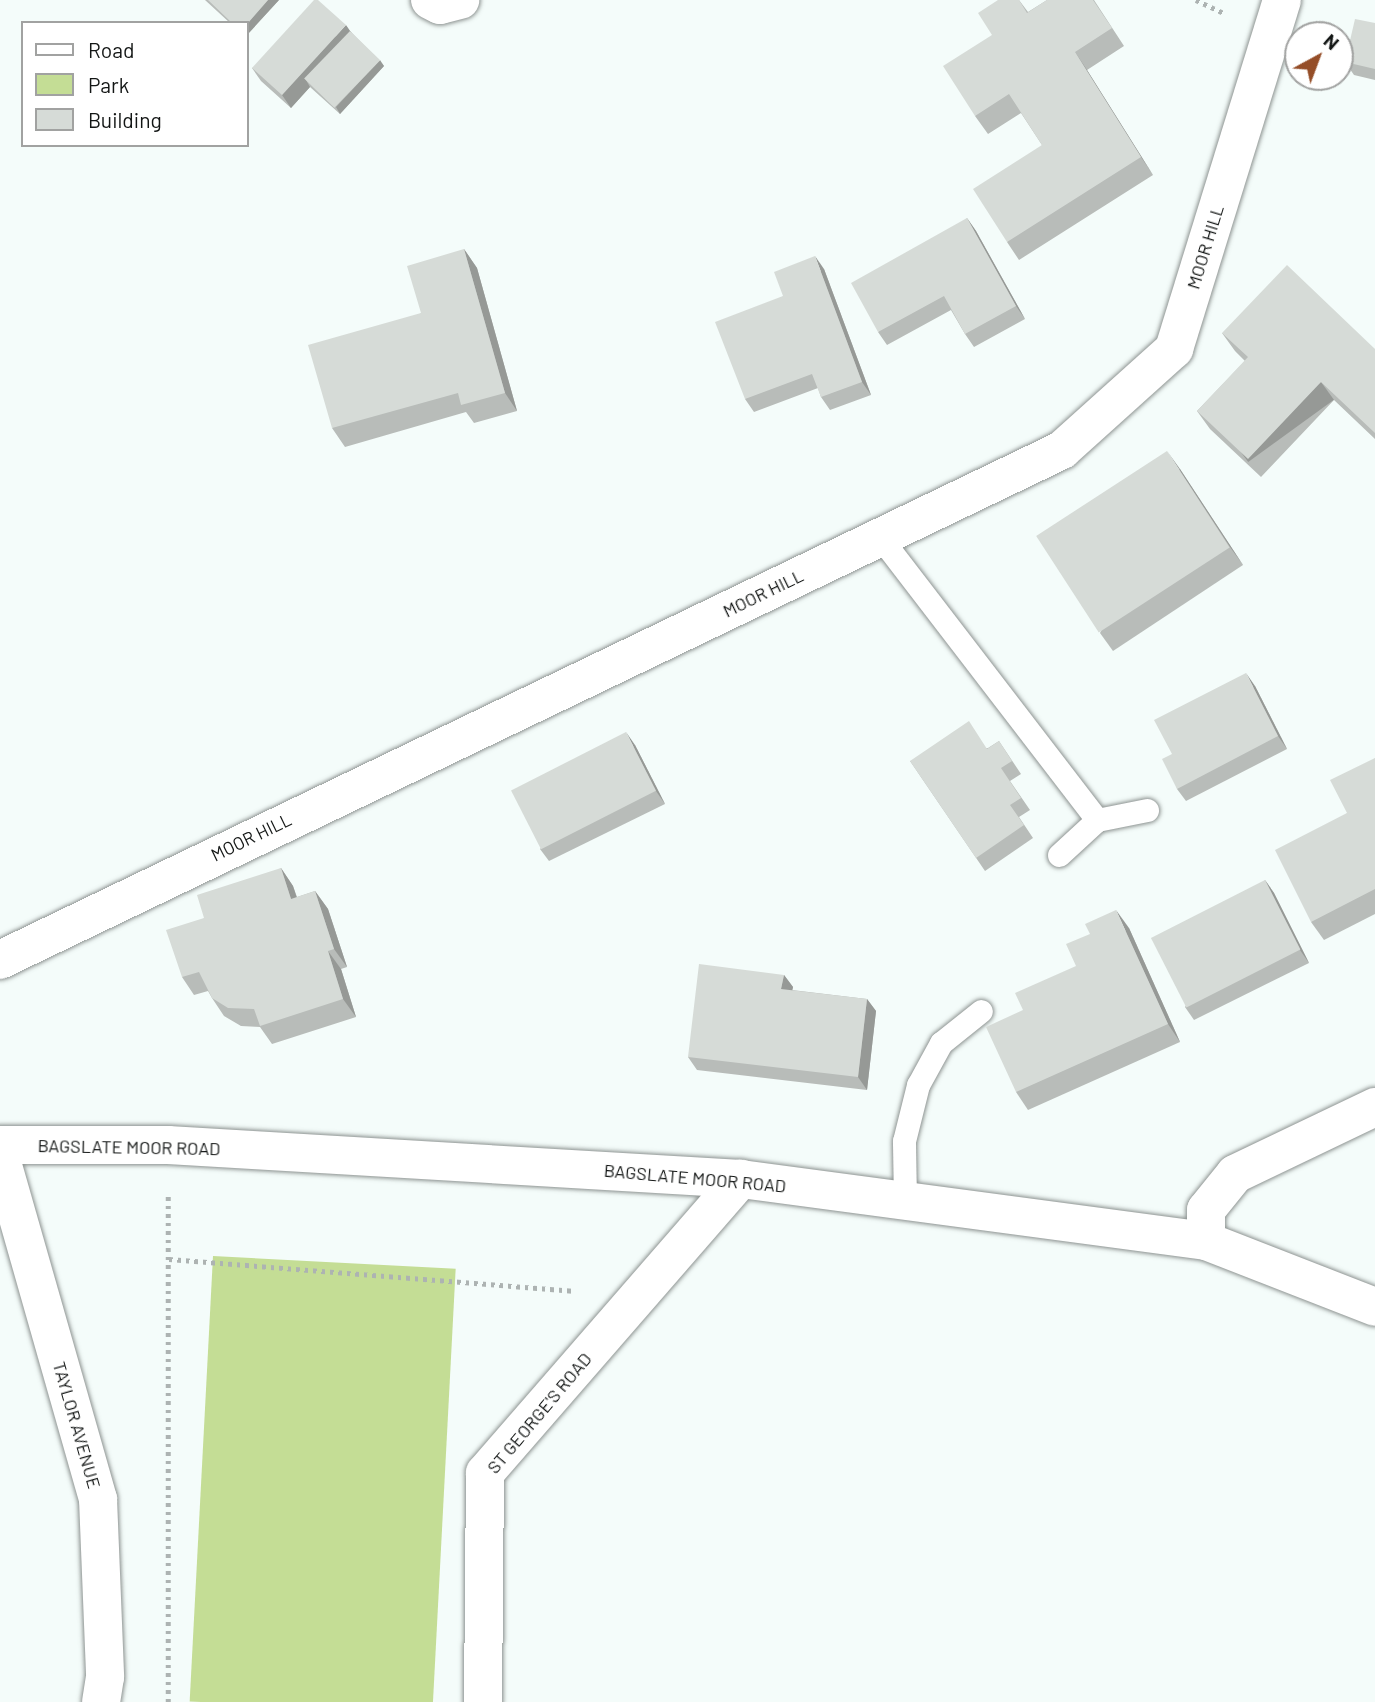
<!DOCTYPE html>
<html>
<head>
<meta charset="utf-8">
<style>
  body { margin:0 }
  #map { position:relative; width:1375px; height:1702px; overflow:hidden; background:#f4fcfa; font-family:Barlow,sans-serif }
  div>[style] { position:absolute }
  .green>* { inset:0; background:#c4dd95; transform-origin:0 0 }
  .path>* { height:4.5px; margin-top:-2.25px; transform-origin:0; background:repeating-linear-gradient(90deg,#adb3b2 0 3.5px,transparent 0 8.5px) }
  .roads { filter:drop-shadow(0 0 2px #8e9492) drop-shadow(0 0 2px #8e9492) }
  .lane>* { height:23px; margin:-11.5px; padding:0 11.5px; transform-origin:11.5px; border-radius:11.5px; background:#fff }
  .street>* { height:38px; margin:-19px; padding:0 19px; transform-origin:19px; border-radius:19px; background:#fff }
  .secondary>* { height:38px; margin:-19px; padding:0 19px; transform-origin:19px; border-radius:19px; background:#fff }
  .wall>* { inset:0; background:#b8bcb9 }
  .shaded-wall>* { inset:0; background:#969996; transform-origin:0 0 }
  .building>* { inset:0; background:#d6dbd7; transform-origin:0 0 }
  span { translate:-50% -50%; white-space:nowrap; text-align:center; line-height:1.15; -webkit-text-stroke:6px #fff; paint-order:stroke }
  .street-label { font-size:18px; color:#131615 }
  .legend { position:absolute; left:21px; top:21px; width:228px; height:126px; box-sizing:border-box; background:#fff; border:2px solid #a1a2a1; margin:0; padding:9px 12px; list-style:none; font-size:21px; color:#131615 }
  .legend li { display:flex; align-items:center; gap:14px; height:35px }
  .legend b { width:35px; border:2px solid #a1a2a1 }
  .north { position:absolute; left:1284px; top:21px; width:70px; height:70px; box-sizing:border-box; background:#fff; border:2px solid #a1a2a1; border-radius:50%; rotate:41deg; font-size:19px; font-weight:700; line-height:28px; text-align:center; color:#131615 }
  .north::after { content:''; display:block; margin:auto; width:24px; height:32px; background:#954e28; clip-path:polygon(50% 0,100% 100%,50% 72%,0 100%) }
</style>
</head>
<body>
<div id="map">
  <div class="green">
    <div style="left:213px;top:1256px;width:243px;height:446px;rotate:3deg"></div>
  </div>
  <div class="path">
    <div style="left:1196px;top:0;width:33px;rotate:25deg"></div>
    <div style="left:169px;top:1259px;width:408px;rotate:4.5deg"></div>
    <div style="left:168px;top:1702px;width:507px;rotate:-90deg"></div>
  </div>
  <div class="roads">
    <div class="lane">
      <div style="left:880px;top:537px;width:357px;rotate:52.5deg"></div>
      <div style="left:1097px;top:820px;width:51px;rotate:-11.3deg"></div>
      <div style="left:1059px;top:855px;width:52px;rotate:-42.6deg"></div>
      <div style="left:905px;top:1201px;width:60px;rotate:-91deg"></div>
      <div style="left:904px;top:1141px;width:58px;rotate:-76deg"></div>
      <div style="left:918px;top:1085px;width:48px;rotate:-61.3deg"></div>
      <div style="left:941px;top:1043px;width:51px;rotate:-38.7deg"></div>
    </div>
    <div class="street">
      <div style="left:430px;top:0;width:11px;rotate:27deg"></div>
      <div style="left:440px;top:5px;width:21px;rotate:-14deg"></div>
      <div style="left:0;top:960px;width:1178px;rotate:-25.65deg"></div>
      <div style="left:1062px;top:450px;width:151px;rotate:-42deg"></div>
      <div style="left:1174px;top:349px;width:365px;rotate:-72.8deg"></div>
      <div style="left:0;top:1155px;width:358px;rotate:74.1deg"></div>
      <div style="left:98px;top:1499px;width:178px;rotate:87.7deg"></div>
      <div style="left:105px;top:1677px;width:25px;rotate:99deg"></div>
      <div style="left:1206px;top:1241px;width:31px;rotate:-90deg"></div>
      <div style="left:1206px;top:1210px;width:46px;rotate:-51.1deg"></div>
      <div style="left:1235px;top:1174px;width:155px;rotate:-25.6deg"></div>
      <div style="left:483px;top:1702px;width:229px;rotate:-89.5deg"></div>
      <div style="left:485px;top:1473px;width:390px;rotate:-49deg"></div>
    </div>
    <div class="secondary">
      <div style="left:0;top:1145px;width:168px"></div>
      <div style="left:168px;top:1145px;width:574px;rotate:3.4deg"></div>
      <div style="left:741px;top:1179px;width:469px;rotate:7.6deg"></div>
      <div style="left:1206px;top:1241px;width:181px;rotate:21.3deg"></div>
    </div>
  </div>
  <div class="wall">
    <div style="clip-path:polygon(205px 0,279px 0,247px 35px,247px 23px,230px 23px)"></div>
    <div style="clip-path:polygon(998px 0,1019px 0,1028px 12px,1047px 0,1094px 0,1124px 46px,1087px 70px,1153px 175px,1019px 260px,1007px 242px,1042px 145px,1021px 113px,988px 134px,975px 116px,992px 35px)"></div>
    <div style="clip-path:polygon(1375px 23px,1375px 80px,1354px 75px,1345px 62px)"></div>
    <div style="clip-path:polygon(350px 31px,384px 66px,340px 114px,310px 87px,291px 108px,261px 81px,252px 68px)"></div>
    <div style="clip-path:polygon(967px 218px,976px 231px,1025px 319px,974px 347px,965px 334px,951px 310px,887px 345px,878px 332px)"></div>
    <div style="clip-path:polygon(464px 249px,477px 268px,517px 411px,474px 423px,466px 412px,345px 447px,332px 428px,421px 313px)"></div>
    <div style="clip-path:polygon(824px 269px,871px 395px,830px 410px,821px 397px,818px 388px,754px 412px,745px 399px,783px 296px)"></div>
    <div style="clip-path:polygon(1222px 333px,1375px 349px,1375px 439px,1334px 400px,1261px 477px,1210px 429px,1197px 411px,1245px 361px,1235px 351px)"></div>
    <div style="clip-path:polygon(1180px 469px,1243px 565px,1113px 651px,1100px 633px)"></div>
    <div style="clip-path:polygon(1255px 686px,1287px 749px,1186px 801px,1177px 789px,1172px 754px)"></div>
    <div style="clip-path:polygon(999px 741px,1021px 774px,1010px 781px,1030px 810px,1019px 817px,1033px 838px,985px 871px,910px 761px,988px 748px)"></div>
    <div style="clip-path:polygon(635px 745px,665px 804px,549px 861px,540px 849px)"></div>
    <div style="clip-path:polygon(1375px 758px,1375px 914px,1324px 940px,1311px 922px,1347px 813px)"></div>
    <div style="clip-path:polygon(281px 868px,293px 886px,297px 897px,315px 891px,328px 909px,347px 967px,341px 969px,356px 1017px,272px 1044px,260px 1027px,241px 1026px,224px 1016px,212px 998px,208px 991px,194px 995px,182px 977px,204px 918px)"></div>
    <div style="clip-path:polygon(1265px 880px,1274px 893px,1309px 963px,1194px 1020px,1185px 1007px)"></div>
    <div style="clip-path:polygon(1129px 928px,1180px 1042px,1028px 1110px,1016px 1092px,1023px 1010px)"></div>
    <div style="clip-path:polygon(784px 975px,793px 987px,792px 990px,867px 999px,876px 1011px,867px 1090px,697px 1070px,688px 1057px)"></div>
  </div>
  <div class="shaded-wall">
    <div style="clip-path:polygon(268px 0,279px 0,247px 35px,247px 24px)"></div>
    <div style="clip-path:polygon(346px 25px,355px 38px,306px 80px,310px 87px,291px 108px,282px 95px)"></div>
    <div style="clip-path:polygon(1075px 52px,1087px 70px,1153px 175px,1141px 157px)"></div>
    <div style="clip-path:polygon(380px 60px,384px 66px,340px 114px,336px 107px)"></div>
    <div style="clip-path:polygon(967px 218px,976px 231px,1025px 319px,1016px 306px)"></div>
    <div style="clip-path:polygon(464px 249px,477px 268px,517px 411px,505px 393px)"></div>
    <div style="clip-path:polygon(815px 256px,824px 269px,871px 395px,862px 382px)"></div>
    <div style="left:1321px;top:382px;width:22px;height:106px;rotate:54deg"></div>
    <div style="clip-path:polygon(1167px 451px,1180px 469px,1243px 565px,1230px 547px)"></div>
    <div style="clip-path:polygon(1246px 673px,1255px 686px,1287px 749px,1278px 736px)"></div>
    <div style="clip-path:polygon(626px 732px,635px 745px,665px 804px,656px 791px)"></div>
    <div style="clip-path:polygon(281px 868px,293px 886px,303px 917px,291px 899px)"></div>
    <div style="clip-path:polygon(1265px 880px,1274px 893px,1309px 963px,1300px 950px)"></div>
    <div style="clip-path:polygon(315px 891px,328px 909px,347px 967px,334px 949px)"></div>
    <div style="clip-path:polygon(1116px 910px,1129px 928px,1180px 1042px,1168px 1024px)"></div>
    <div style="clip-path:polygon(328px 951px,341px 969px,356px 1017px,343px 999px)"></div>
    <div style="clip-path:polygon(784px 975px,793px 987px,790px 1002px,781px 989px)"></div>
    <div style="clip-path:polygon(867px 999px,876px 1011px,867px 1090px,858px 1077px)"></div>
  </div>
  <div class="building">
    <div style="clip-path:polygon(208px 0,268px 0,247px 24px,247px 23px,232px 23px)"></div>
    <div style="clip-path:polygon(314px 0,318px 0,346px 25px,282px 95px,252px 68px)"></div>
    <div style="clip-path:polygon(998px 0,1019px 0,1027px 13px,1047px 0,1093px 0,1112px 28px,1075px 52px,1141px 157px,1007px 242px,973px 189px,1042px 145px,1009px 94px,975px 116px,943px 66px,992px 35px,978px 13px)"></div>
    <div style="clip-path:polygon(1355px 19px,1375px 23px,1375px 69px,1345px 62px)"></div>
    <div style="left:350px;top:31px;width:42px;height:66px;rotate:44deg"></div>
    <div style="clip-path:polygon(967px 218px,1016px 306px,965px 334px,944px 296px,878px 332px,851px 283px)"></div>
    <div style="clip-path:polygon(464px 249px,505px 393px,461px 405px,458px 393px,332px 428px,308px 345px,421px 313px,407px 266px)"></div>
    <div style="clip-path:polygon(815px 256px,862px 382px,821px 397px,812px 374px,745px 399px,715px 322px,783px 296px,774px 272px)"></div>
    <div style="clip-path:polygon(1287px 265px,1375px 349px,1375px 433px,1321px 382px,1248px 459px,1197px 411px,1248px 357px,1222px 333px)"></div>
    <div style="left:1167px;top:451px;width:115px;height:156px;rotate:57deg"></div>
    <div style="clip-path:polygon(1246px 673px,1278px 736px,1177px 789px,1162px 759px,1172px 754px,1154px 720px)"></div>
    <div style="clip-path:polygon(969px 721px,987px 749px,999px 741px,1012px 761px,1001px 768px,1021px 798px,1010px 805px,1024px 825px,976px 858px,910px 761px)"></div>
    <div style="left:626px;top:732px;width:66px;height:129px;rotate:63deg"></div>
    <div style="clip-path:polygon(1375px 758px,1375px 889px,1311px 922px,1275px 850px,1347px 813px,1330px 780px)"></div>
    <div style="clip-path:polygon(281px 868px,291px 899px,315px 891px,334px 949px,328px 951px,343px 999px,260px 1026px,254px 1009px,228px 1008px,212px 998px,199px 972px,182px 977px,166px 930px,204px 918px,197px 895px)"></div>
    <div style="left:1265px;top:880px;width:78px;height:128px;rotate:63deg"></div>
    <div style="clip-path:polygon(1116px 910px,1168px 1024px,1016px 1092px,986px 1027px,1023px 1010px,1015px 993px,1076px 966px,1066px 944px,1090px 934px,1085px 924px)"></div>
    <div style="clip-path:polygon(699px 964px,784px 975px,781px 989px,867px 999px,858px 1077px,688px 1057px)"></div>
  </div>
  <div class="street-label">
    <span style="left:1205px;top:247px;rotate:-73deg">MOOR HILL</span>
    <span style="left:763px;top:593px;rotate:-26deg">MOOR HILL</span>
    <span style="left:251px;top:837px;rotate:-26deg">MOOR HILL</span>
    <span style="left:129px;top:1147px;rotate:1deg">BAGSLATE MOOR ROAD</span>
    <span style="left:695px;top:1178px;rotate:5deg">BAGSLATE MOOR ROAD</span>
    <span style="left:539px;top:1413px;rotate:-50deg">ST GEORGE'S ROAD</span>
    <span style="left:77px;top:1425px;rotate:74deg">TAYLOR AVENUE</span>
  </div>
  <ul class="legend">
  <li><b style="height:9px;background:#fff"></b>Road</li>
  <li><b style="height:19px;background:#c4dd95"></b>Park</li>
  <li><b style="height:19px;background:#d6dbd7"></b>Building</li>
  </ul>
  <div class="north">N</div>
</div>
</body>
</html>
